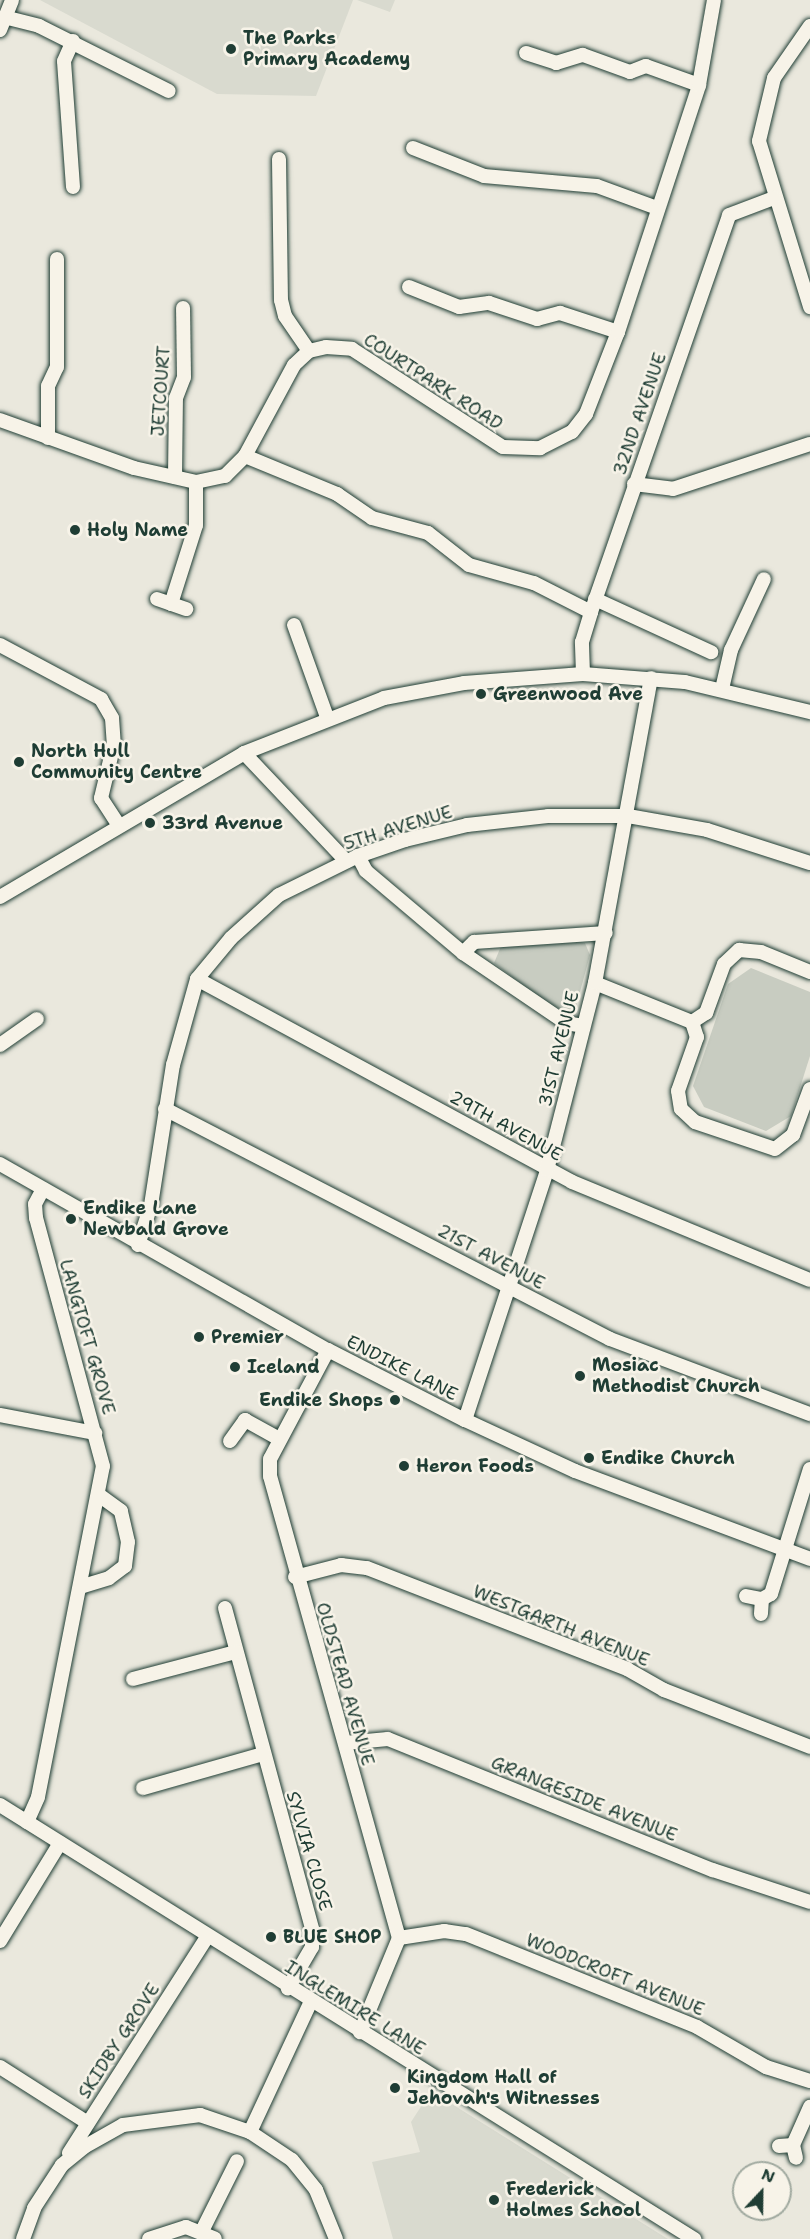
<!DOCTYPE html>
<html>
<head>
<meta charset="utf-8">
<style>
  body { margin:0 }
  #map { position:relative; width:810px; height:2239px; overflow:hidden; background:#eae8dd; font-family:"Shantell Sans",sans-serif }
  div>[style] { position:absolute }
  .built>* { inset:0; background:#d9dacf }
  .green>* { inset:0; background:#c8ccc1 }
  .roads { filter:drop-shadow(0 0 2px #1f3d34) drop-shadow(0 0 2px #1f3d34) }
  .minor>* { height:14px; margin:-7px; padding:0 7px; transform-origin:7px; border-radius:7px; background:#f7f3e8 }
  .dots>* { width:16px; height:16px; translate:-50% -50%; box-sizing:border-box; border:3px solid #f7f3e8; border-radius:50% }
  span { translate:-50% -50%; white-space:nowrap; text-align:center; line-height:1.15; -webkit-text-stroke:5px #f7f3e8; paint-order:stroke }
  .poi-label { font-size:18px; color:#1f3d34; font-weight:700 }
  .left { translate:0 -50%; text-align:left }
  .right { translate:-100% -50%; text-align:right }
  .street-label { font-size:18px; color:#1f3d34 }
  .north { position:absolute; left:732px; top:2161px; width:60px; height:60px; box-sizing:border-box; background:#f7f3e8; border:2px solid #a1aaa0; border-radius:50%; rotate:22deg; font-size:16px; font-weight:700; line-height:24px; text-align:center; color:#1f3d34 }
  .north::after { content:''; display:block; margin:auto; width:21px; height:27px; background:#1f3d34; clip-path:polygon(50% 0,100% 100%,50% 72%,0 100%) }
</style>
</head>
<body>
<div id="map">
  <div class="built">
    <div style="clip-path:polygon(40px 0,353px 0,316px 96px,217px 94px)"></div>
    <div style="clip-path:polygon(357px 0,395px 0,390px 12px)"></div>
    <div style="clip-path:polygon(431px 2091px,668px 2239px,393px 2239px,372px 2162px,420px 2152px,411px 2122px)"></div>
  </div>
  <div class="green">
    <div style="clip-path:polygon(572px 941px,585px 943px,590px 955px,574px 1014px,548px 1004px,494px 963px,502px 944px)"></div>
    <div style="clip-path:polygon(751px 968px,810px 992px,810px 1056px,791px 1116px,766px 1131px,704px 1107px,693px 1086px,728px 984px)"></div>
  </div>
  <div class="roads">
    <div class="minor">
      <div style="left:4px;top:17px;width:36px;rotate:14deg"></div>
      <div style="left:39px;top:26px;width:145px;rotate:26.6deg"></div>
      <div style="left:810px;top:26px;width:63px;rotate:124.7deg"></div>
      <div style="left:774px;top:78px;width:65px;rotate:103.4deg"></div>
      <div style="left:759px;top:141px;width:174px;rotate:72.9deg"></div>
      <div style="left:0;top:30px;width:32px;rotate:-68deg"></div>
      <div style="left:526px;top:53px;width:32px;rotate:18deg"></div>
      <div style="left:556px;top:63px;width:28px;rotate:-17deg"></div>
      <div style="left:583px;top:55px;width:50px;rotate:19.9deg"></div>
      <div style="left:630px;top:72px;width:17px;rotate:-21deg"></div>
      <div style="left:646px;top:66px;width:56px;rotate:19.7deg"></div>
      <div style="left:413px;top:148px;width:76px;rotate:21.5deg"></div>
      <div style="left:484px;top:176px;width:113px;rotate:5.1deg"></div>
      <div style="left:597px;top:186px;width:64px;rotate:20.1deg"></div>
      <div style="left:279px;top:159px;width:141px;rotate:89.2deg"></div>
      <div style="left:281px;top:300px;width:16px;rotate:76deg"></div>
      <div style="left:285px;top:316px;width:42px;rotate:55.6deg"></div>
      <div style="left:73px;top:187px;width:126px;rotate:-94.1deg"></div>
      <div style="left:64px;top:61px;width:22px;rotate:-66deg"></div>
      <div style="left:409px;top:287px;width:54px;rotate:21.8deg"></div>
      <div style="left:459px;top:307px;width:30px;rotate:-8deg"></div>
      <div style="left:489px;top:303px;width:51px;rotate:18.4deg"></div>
      <div style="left:537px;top:319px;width:24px;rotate:-15deg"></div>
      <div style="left:560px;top:313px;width:61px;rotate:18.1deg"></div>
      <div style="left:0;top:420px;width:142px;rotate:19.7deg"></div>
      <div style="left:134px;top:468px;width:64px;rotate:12.7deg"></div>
      <div style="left:196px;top:482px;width:30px;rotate:-12deg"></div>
      <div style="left:225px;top:476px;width:28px;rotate:-45deg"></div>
      <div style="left:245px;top:456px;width:103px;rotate:-61.7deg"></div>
      <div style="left:294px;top:365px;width:21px;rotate:-43deg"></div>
      <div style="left:309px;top:351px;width:17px;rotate:-13deg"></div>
      <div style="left:326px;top:347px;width:26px;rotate:4deg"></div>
      <div style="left:352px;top:349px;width:180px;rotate:33deg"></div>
      <div style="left:503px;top:447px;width:37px;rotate:2deg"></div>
      <div style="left:540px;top:448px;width:36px;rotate:-27deg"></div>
      <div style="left:572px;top:432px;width:23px;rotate:-52deg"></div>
      <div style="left:586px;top:414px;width:88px;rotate:-68.7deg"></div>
      <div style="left:618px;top:332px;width:260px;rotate:-71.8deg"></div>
      <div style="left:699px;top:85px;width:86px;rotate:-80deg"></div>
      <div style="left:48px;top:438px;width:52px;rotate:-90deg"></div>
      <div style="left:48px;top:386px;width:21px;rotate:-65deg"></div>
      <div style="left:57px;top:367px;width:108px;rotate:-90deg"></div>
      <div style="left:245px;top:456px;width:100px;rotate:22.4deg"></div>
      <div style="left:337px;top:494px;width:42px;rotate:34.4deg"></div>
      <div style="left:372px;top:518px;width:58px;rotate:15deg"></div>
      <div style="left:428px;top:533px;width:52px;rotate:38deg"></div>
      <div style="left:469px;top:565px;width:67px;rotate:15.5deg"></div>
      <div style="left:534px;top:583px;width:64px;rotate:27deg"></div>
      <div style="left:175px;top:477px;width:79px;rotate:-89.3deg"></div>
      <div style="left:176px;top:398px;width:22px;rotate:-69deg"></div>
      <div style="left:184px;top:377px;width:69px;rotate:-90.8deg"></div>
      <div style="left:634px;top:484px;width:39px;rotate:7deg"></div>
      <div style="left:673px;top:489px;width:144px;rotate:-18.2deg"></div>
      <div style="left:157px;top:599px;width:31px;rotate:19deg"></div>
      <div style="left:595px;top:599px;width:128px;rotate:24.6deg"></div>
      <div style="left:171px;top:604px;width:83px;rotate:-72.4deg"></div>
      <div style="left:196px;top:525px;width:43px;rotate:-90deg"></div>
      <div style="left:294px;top:625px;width:98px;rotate:70.3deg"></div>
      <div style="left:0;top:645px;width:115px;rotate:28.1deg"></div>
      <div style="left:101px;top:699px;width:22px;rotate:60deg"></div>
      <div style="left:112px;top:718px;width:26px;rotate:86deg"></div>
      <div style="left:114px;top:744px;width:56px;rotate:103.5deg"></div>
      <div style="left:101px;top:798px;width:33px;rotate:57deg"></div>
      <div style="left:583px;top:674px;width:32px;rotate:-92deg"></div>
      <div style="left:582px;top:642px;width:31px;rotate:-73deg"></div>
      <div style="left:591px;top:612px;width:420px;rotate:-70.8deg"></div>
      <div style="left:729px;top:215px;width:48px;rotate:-20.7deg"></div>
      <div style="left:722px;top:689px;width:40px;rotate:-77deg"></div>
      <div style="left:731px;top:650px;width:78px;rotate:-65.1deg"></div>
      <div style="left:244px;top:753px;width:149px;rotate:46.6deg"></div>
      <div style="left:358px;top:856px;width:17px;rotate:62deg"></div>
      <div style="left:366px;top:871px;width:127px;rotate:40.2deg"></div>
      <div style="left:463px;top:953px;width:125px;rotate:34.2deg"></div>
      <div style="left:566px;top:1023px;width:17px;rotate:10deg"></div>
      <div style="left:0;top:897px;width:283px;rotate:-30.5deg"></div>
      <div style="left:244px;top:753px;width:150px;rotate:-21.4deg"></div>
      <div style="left:384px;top:698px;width:81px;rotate:-10.6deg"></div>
      <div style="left:464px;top:683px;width:119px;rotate:-4.3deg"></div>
      <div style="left:583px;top:674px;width:102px;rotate:4.5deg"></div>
      <div style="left:685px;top:682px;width:129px;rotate:13.5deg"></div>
      <div style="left:463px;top:953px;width:16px;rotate:-45deg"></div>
      <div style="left:474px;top:942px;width:132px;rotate:-3.9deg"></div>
      <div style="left:197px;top:979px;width:426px;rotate:28.4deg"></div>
      <div style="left:572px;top:1182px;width:257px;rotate:22.4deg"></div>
      <div style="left:595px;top:983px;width:105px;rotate:21.9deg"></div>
      <div style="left:692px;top:1022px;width:17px;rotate:-33deg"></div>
      <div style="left:706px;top:1013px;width:52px;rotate:-69.8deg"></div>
      <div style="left:724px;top:964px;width:21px;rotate:-43deg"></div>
      <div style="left:739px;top:950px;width:22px;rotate:5deg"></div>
      <div style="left:761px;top:952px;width:53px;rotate:22.2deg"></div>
      <div style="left:692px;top:1022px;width:16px;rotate:72deg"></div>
      <div style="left:697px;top:1037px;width:57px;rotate:109.4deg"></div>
      <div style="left:678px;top:1091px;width:18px;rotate:81deg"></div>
      <div style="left:681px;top:1109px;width:19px;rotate:43deg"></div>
      <div style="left:695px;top:1122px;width:84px;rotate:18.6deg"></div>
      <div style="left:775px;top:1149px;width:23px;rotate:-38deg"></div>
      <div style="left:793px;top:1135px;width:49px;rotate:-69.7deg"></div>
      <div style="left:0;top:1045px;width:45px;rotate:-35.1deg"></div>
      <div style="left:165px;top:1109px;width:501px;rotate:27.33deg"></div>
      <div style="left:610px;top:1339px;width:214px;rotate:20.6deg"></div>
      <div style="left:0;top:1164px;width:377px;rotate:29.6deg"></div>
      <div style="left:328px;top:1350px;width:154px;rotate:27.1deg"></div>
      <div style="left:465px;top:1420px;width:121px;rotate:24.9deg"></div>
      <div style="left:575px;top:1471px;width:251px;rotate:20.5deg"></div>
      <div style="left:138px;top:1245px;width:42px;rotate:-72deg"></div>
      <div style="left:151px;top:1205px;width:142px;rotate:-81.1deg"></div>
      <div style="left:173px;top:1065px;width:89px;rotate:-74.4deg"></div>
      <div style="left:197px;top:979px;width:53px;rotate:-50.3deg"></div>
      <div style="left:231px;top:938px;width:64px;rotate:-41.9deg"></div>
      <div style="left:279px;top:895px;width:88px;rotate:-26.3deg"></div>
      <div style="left:358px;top:856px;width:50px;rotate:-18.8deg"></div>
      <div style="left:405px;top:840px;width:64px;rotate:-13.6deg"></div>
      <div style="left:467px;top:825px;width:81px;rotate:-6.3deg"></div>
      <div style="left:548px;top:816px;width:80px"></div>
      <div style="left:628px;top:816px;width:80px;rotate:10deg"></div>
      <div style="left:707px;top:830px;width:108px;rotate:17.8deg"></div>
      <div style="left:328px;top:1350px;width:123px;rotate:118deg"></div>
      <div style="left:270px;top:1459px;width:17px;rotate:90deg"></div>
      <div style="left:270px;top:1476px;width:480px;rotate:74.4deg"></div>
      <div style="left:399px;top:1938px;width:102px;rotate:112.5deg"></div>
      <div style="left:0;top:1415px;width:97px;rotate:10.7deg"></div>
      <div style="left:465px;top:1420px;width:263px;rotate:-71.8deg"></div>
      <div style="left:547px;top:1170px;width:193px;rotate:-75.6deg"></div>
      <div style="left:595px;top:983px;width:310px;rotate:-79.6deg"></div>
      <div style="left:230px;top:1441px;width:26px;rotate:-54deg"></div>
      <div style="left:245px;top:1420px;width:39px;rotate:29deg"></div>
      <div style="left:295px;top:1577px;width:48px;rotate:-14.6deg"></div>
      <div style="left:341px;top:1565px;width:26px;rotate:7deg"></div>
      <div style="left:367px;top:1568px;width:279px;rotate:21.2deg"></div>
      <div style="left:627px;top:1669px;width:43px;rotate:29.6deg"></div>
      <div style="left:664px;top:1690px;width:157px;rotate:21.3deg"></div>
      <div style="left:80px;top:1587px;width:30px;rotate:-17deg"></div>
      <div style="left:109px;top:1578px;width:20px;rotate:-37deg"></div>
      <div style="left:125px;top:1566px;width:24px;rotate:-83deg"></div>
      <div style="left:128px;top:1542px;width:32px;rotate:-103deg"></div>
      <div style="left:121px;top:1511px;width:26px;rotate:-144deg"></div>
      <div style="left:746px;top:1596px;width:16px;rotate:11deg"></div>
      <div style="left:762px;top:1599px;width:15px;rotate:94deg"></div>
      <div style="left:762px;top:1599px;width:10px;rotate:-29deg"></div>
      <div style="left:771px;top:1594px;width:131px;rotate:-72.7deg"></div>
      <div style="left:225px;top:1608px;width:333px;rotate:74.8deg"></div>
      <div style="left:312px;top:1929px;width:18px;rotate:90deg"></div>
      <div style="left:312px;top:1947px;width:48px;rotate:120.3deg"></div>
      <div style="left:133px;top:1679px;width:106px;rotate:-14.7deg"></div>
      <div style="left:345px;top:1743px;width:43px;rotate:-5.3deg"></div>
      <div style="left:388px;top:1739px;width:350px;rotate:22deg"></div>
      <div style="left:713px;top:1870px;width:102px;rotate:18.3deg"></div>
      <div style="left:143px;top:1788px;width:125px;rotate:-15.8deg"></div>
      <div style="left:0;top:1805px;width:819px;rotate:32.02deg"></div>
      <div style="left:27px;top:1822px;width:27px;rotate:-66deg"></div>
      <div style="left:38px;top:1797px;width:337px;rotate:-78.9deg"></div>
      <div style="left:103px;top:1466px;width:257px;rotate:-105.1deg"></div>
      <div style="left:36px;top:1218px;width:14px;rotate:-94deg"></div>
      <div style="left:35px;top:1204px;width:17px;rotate:-62deg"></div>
      <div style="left:399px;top:1938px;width:46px;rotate:-8.8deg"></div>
      <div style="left:444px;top:1931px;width:22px;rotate:8deg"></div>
      <div style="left:466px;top:1934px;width:249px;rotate:21.9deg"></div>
      <div style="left:697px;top:2027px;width:80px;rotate:30.1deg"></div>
      <div style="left:766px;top:2067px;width:46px;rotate:17.7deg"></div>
      <div style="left:0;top:1941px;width:115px;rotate:-58.5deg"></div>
      <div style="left:0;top:2067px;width:104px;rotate:32.5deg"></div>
      <div style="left:250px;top:2132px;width:145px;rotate:-65deg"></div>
      <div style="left:793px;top:2145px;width:42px;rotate:-65.9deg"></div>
      <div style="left:779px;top:2146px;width:14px;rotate:-4deg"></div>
      <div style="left:793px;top:2145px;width:13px;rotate:77deg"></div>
      <div style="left:69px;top:2153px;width:256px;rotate:-57.4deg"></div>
      <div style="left:202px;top:2231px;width:78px;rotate:-63.4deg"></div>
      <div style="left:23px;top:2239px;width:33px;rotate:-70deg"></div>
      <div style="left:34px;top:2208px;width:51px;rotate:-56.9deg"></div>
      <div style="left:62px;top:2165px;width:28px;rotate:-39deg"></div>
      <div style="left:84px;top:2147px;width:45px;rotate:-29.4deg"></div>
      <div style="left:123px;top:2125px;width:78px;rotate:-7.4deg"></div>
      <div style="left:200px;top:2115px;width:53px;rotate:18.8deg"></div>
      <div style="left:250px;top:2132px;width:50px;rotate:33.7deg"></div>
      <div style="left:292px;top:2160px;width:38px;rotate:51deg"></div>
      <div style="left:316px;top:2190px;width:53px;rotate:67.8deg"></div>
      <div style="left:149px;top:2239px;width:39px;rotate:-18deg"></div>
      <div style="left:186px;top:2227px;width:31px;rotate:22deg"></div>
    </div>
  </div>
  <div class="dots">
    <div style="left:231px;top:49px;background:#1f3d34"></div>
    <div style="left:75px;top:530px;background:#1f3d34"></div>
    <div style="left:481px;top:694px;background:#1f3d34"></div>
    <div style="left:19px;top:762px;background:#1f3d34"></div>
    <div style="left:150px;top:823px;background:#1f3d34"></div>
    <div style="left:71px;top:1219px;background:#1f3d34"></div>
    <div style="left:199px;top:1337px;background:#1f3d34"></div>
    <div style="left:235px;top:1367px;background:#1f3d34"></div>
    <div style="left:580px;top:1376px;background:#1f3d34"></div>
    <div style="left:395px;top:1400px;background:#1f3d34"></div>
    <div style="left:589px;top:1458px;background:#1f3d34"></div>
    <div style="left:404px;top:1466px;background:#1f3d34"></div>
    <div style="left:271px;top:1937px;background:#1f3d34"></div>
    <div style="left:395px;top:2088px;background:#1f3d34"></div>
    <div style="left:494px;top:2200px;background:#1f3d34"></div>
  </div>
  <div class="poi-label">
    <span class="left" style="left:243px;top:49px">The Parks<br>Primary Academy</span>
    <span class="left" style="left:87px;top:530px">Holy Name</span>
    <span class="left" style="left:493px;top:694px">Greenwood Ave</span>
    <span class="left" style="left:31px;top:762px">North Hull<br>Community Centre</span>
    <span class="left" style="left:162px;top:823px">33rd Avenue</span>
    <span class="left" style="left:83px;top:1219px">Endike Lane<br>Newbald Grove</span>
    <span class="left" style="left:211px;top:1337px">Premier</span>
    <span class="left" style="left:592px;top:1376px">Mosiac<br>Methodist Church</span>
    <span class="left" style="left:247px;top:1367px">Iceland</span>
    <span class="right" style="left:383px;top:1400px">Endike Shops</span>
    <span class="left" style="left:601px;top:1458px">Endike Church</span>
    <span class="left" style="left:416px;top:1466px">Heron Foods</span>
    <span class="left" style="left:283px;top:1937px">BLUE SHOP</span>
    <span class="left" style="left:407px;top:2088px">Kingdom Hall of<br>Jehovah's Witnesses</span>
    <span class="left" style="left:506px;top:2200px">Frederick<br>Holmes School</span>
  </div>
  <div class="street-label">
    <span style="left:433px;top:382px;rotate:33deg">COURTPARK ROAD</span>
    <span style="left:161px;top:391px;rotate:-86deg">JETCOURT</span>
    <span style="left:640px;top:414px;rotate:-71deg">32ND AVENUE</span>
    <span style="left:398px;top:828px;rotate:-17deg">5TH AVENUE</span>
    <span style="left:559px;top:1049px;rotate:-76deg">31ST AVENUE</span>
    <span style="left:506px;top:1126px;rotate:29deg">29TH AVENUE</span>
    <span style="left:491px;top:1257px;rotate:28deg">21ST AVENUE</span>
    <span style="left:87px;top:1337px;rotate:74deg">LANGTOFT GROVE</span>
    <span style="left:402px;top:1368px;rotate:27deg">ENDIKE LANE</span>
    <span style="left:561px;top:1626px;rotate:22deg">WESTGARTH AVENUE</span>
    <span style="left:345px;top:1684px;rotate:74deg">OLDSTEAD AVENUE</span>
    <span style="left:584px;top:1799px;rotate:22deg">GRANGESIDE AVENUE</span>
    <span style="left:309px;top:1851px;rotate:74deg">SYLVIA CLOSE</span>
    <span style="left:615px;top:1975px;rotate:22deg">WOODCROFT AVENUE</span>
    <span style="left:355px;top:2008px;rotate:32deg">INGLEMIRE LANE</span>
    <span style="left:119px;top:2041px;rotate:-57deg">SKIDBY GROVE</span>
  </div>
  <div class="north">N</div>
</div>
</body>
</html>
